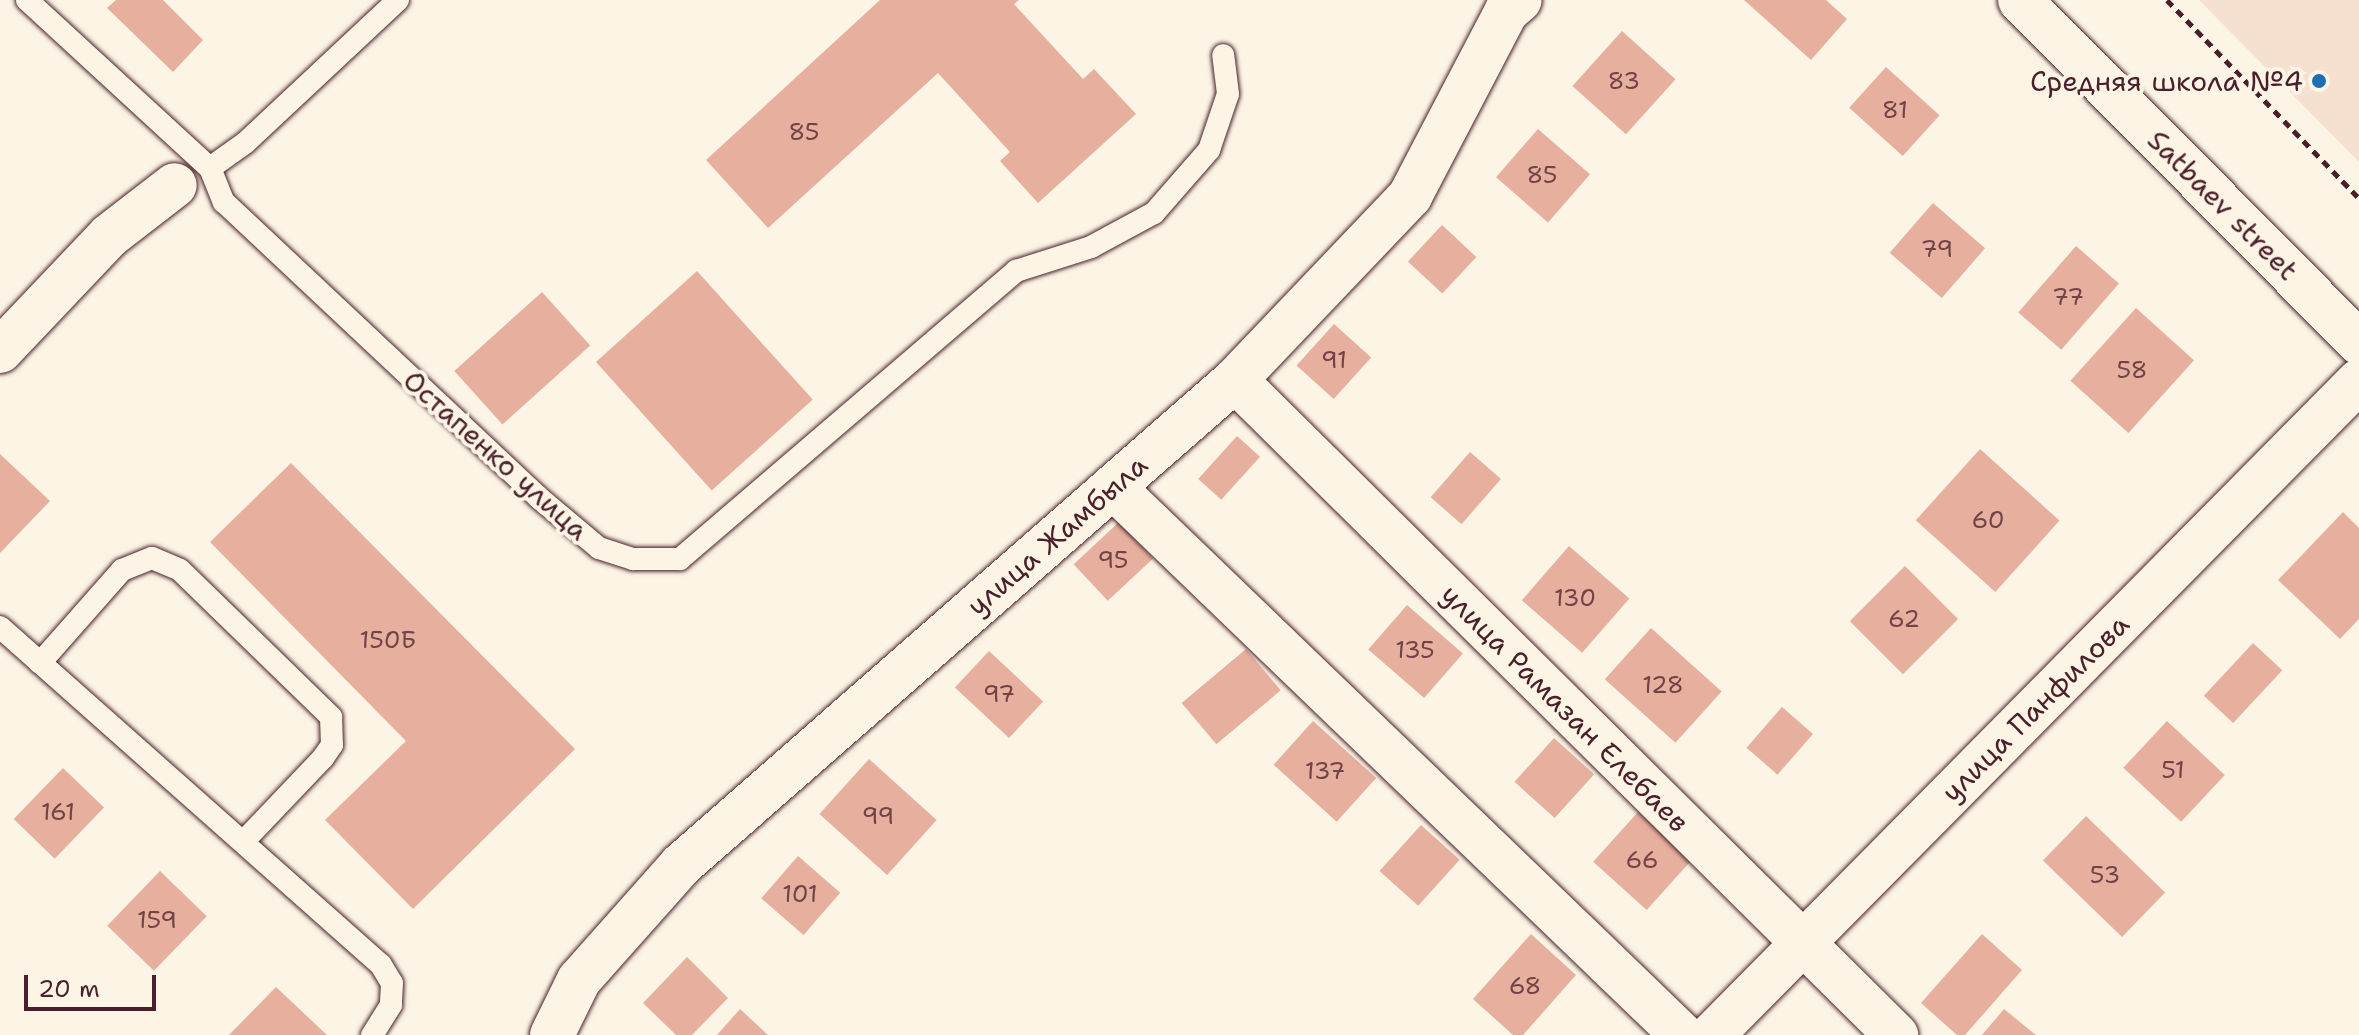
<!DOCTYPE html>
<html>
<head>
<meta charset="utf-8">
<style>
  body { margin:0 }
  #map { position:relative; width:2359px; height:1035px; overflow:hidden; background:#fcf5e5; font-family:"Shantell Sans",sans-serif }
  div>[style] { position:absolute }
  .built>* { inset:0; background:#f6e0d0 }
  .building>* { inset:0; background:#e7b09e; transform-origin:0 0 }
  .path>* { height:5px; margin-top:-2.5px; transform-origin:0; background:repeating-linear-gradient(90deg,#4a1f2b 0 8px,transparent 0 14px) }
  .roads { filter:drop-shadow(0 0 2px #4a1f2b) drop-shadow(0 0 2px #4a1f2b) }
  .service>* { height:22px; margin:-11px; padding:0 11px; transform-origin:11px; border-radius:11px; background:#fcf5e5 }
  .minor>* { height:44px; margin:-22px; padding:0 22px; transform-origin:22px; border-radius:22px; background:#fcf5e5 }
  .tertiary>* { height:44px; margin:-22px; padding:0 22px; transform-origin:22px; border-radius:22px; background:#fcf5e5 }
  .dots>* { width:22px; height:22px; translate:-50% -50%; box-sizing:border-box; border:4px solid #fcf5e5; border-radius:50% }
  span { translate:-50% -50%; white-space:nowrap; text-align:center; line-height:1.15; -webkit-text-stroke:8px #fcf5e5; paint-order:stroke }
  .number-label { font-size:24px; color:#714348 }
  .number-label span { -webkit-text-stroke-width:0 }
  .poi-label { font-size:28px; color:#4a1f2b }
  .right { translate:-100% -50%; text-align:right }
  .street-label { font-size:28px; color:#4a1f2b }
  .scale { position:absolute; left:24px; top:975px; width:132px; height:36px; box-sizing:border-box; border:4px solid #4a1f2b; border-top:0; padding-left:10px; font-size:24px; line-height:28px; white-space:nowrap; color:#4a1f2b; -webkit-text-stroke:6px #fcf5e5; paint-order:stroke }
</style>
</head>
<body>
<div id="map">
  <div class="built">
    <div style="clip-path:polygon(2199px 0,2359px 0,2359px 162px)"></div>
  </div>
  <div class="building">
    <div style="clip-path:polygon(116px 0,163px 0,203px 40px,173px 72px,107px 8px)"></div>
    <div style="clip-path:polygon(880px 0,1019px 0,1014px 4px,1083px 79px,1094px 69px,1136px 114px,1038px 203px,1000px 161px,1010px 152px,938px 73px,768px 228px,706px 160px)"></div>
    <div style="clip-path:polygon(1744px 0,1826px 0,1847px 19px,1811px 60px)"></div>
    <div style="left:1622px;top:31px;width:72px;height:74px;rotate:42deg"></div>
    <div style="left:1886px;top:67px;width:72px;height:55px;rotate:42deg"></div>
    <div style="left:1538px;top:129px;width:69px;height:64px;rotate:41deg"></div>
    <div style="left:1933px;top:203px;width:69px;height:66px;rotate:41deg"></div>
    <div style="left:1442px;top:225px;width:47px;height:50px;rotate:43deg"></div>
    <div style="left:2076px;top:246px;width:57px;height:88px;rotate:41deg"></div>
    <div style="left:697px;top:271px;width:173px;height:136px;rotate:48deg"></div>
    <div style="left:542px;top:292px;width:72px;height:118px;rotate:48deg"></div>
    <div style="left:2136px;top:308px;width:78px;height:98px;rotate:42deg"></div>
    <div style="left:1334px;top:324px;width:50px;height:56px;rotate:42deg"></div>
    <div style="left:1237px;top:436px;width:31px;height:58px;rotate:42deg"></div>
    <div style="left:1980px;top:449px;width:107px;height:96px;rotate:42deg"></div>
    <div style="left:1470px;top:452px;width:41px;height:60px;rotate:41deg"></div>
    <div style="clip-path:polygon(0 454px,50px 501px,0 553px)"></div>
    <div style="clip-path:polygon(291px 463px,575px 749px,413px 909px,325px 820px,406px 741px,210px 542px)"></div>
    <div style="clip-path:polygon(2343px 512px,2359px 528px,2359px 619px,2340px 639px,2278px 580px)"></div>
    <div style="left:1119px;top:522px;width:50px;height:62px;rotate:47deg"></div>
    <div style="left:1569px;top:546px;width:80px;height:72px;rotate:41deg"></div>
    <div style="left:1905px;top:566px;width:75px;height:78px;rotate:45deg"></div>
    <div style="left:1407px;top:605px;width:74px;height:59px;rotate:41deg"></div>
    <div style="left:1651px;top:628px;width:95px;height:69px;rotate:42deg"></div>
    <div style="left:2253px;top:643px;width:40px;height:72px;rotate:43deg"></div>
    <div style="left:1246px;top:649px;width:54px;height:84px;rotate:50deg"></div>
    <div style="left:989px;top:651px;width:74px;height:50px;rotate:43deg"></div>
    <div style="left:1782px;top:707px;width:41px;height:54px;rotate:41deg"></div>
    <div style="left:1313px;top:721px;width:85px;height:59px;rotate:42deg"></div>
    <div style="left:2167px;top:721px;width:79px;height:64px;rotate:43deg"></div>
    <div style="left:1554px;top:738px;width:54px;height:59px;rotate:42deg"></div>
    <div style="left:869px;top:759px;width:91px;height:74px;rotate:42deg"></div>
    <div style="left:63px;top:768px;width:57px;height:71px;rotate:44deg"></div>
    <div style="left:1638px;top:812px;width:72px;height:67px;rotate:42deg"></div>
    <div style="left:2086px;top:816px;width:110px;height:62px;rotate:44deg"></div>
    <div style="left:1421px;top:825px;width:52px;height:62px;rotate:42deg"></div>
    <div style="left:798px;top:856px;width:56px;height:56px;rotate:41deg"></div>
    <div style="left:160px;top:871px;width:65px;height:76px;rotate:44deg"></div>
    <div style="clip-path:polygon(1531px 934px,1576px 975px,1523px 1035px,1513px 1035px,1473px 999px)"></div>
    <div style="clip-path:polygon(1982px 934px,2022px 970px,1965px 1035px,1957px 1035px,1921px 1003px)"></div>
    <div style="clip-path:polygon(687px 957px,728px 998px,692px 1035px,676px 1035px,643px 1003px)"></div>
    <div style="clip-path:polygon(276px 987px,327px 1035px,229px 1035px)"></div>
    <div style="clip-path:polygon(740px 1009px,768px 1035px,717px 1035px)"></div>
    <div style="clip-path:polygon(2004px 1009px,2036px 1035px,1982px 1035px)"></div>
  </div>
  <div class="path">
    <div style="left:2167px;top:0;width:276px;rotate:45.9deg"></div>
  </div>
  <div class="roads">
    <div class="service">
      <div style="left:27px;top:0;width:248px;rotate:42.6deg"></div>
      <div style="left:398px;top:0;width:209px;rotate:136.9deg"></div>
      <div style="left:245px;top:143px;width:43px;rotate:144.5deg"></div>
      <div style="left:210px;top:168px;width:37px;rotate:68deg"></div>
      <div style="left:224px;top:202px;width:431px;rotate:43.2deg"></div>
      <div style="left:538px;top:497px;width:80px;rotate:39.9deg"></div>
      <div style="left:599px;top:548px;width:36px;rotate:18deg"></div>
      <div style="left:633px;top:559px;width:47px"></div>
      <div style="left:680px;top:559px;width:443px;rotate:-40.6deg"></div>
      <div style="left:1016px;top:271px;width:79px;rotate:-17.7deg"></div>
      <div style="left:1091px;top:247px;width:72px;rotate:-28.4deg"></div>
      <div style="left:1154px;top:213px;width:84px;rotate:-48.9deg"></div>
      <div style="left:1209px;top:150px;width:59px;rotate:-71.3deg"></div>
      <div style="left:1228px;top:94px;width:39px;rotate:-97deg"></div>
      <div style="left:0;top:627px;width:509px;rotate:41.58deg"></div>
      <div style="left:381px;top:965px;width:21px;rotate:59deg"></div>
      <div style="left:392px;top:983px;width:22px;rotate:93deg"></div>
      <div style="left:391px;top:1005px;width:36px;rotate:122deg"></div>
      <div style="left:40px;top:663px;width:124px;rotate:-48.6deg"></div>
      <div style="left:122px;top:570px;width:32px;rotate:-22deg"></div>
      <div style="left:152px;top:558px;width:30px;rotate:23deg"></div>
      <div style="left:180px;top:570px;width:211px;rotate:44.2deg"></div>
      <div style="left:331px;top:717px;width:28px;rotate:88deg"></div>
      <div style="left:332px;top:745px;width:16px;rotate:125deg"></div>
      <div style="left:323px;top:758px;width:115px;rotate:133.6deg"></div>
    </div>
    <div class="minor">
      <div style="left:0;top:351px;width:158px;rotate:-46.5deg"></div>
      <div style="left:109px;top:236px;width:83px;rotate:-37.7deg"></div>
      <div style="left:1235px;top:380px;width:931px;rotate:44.74deg"></div>
      <div style="left:1113px;top:487px;width:790px;rotate:43.92deg"></div>
      <div style="left:552px;top:1035px;width:61px;rotate:-63.9deg"></div>
      <div style="left:579px;top:980px;width:154px;rotate:-48.4deg"></div>
      <div style="left:681px;top:865px;width:736px;rotate:-41.2deg"></div>
      <div style="left:1235px;top:380px;width:254px;rotate:-46.4deg"></div>
      <div style="left:1410px;top:196px;width:208px;rotate:-62.4deg"></div>
      <div style="left:1506px;top:12px;width:18px;rotate:-41deg"></div>
      <div style="left:1712px;top:1035px;width:920px;rotate:-45.31deg"></div>
    </div>
    <div class="tertiary">
      <div style="left:2020px;top:0;width:482px;rotate:45.3deg"></div>
    </div>
  </div>
  <div class="dots">
    <div style="left:2319px;top:81px;background:#1f6fb2"></div>
  </div>
  <div class="number-label">
    <span style="left:1624px;top:82px">83</span>
    <span style="left:1895px;top:111px">81</span>
    <span style="left:804px;top:133px">85</span>
    <span style="left:1542px;top:176px">85</span>
    <span style="left:1937px;top:250px">79</span>
    <span style="left:2068px;top:298px">77</span>
    <span style="left:1334px;top:361px">91</span>
    <span style="left:2132px;top:371px">58</span>
    <span style="left:1988px;top:521px">60</span>
    <span style="left:1113px;top:561px">95</span>
    <span style="left:1575px;top:599px">130</span>
    <span style="left:1904px;top:620px">62</span>
    <span style="left:388px;top:641px">150Б</span>
    <span style="left:1415px;top:651px">135</span>
    <span style="left:1663px;top:686px">128</span>
    <span style="left:999px;top:695px">97</span>
    <span style="left:2173px;top:771px">51</span>
    <span style="left:1325px;top:772px">137</span>
    <span style="left:58px;top:813px">161</span>
    <span style="left:878px;top:817px">99</span>
    <span style="left:1642px;top:861px">66</span>
    <span style="left:2105px;top:876px">53</span>
    <span style="left:800px;top:895px">101</span>
    <span style="left:157px;top:921px">159</span>
    <span style="left:1525px;top:987px">68</span>
  </div>
  <div class="poi-label">
    <span class="right" style="left:2303px;top:81px">Средняя школа №4</span>
  </div>
  <div class="street-label">
    <span style="left:2223px;top:205px;rotate:45deg">Satbaev street</span>
    <span style="left:496px;top:455px;rotate:42deg">Остапенко улица</span>
    <span style="left:1057px;top:535px;rotate:-41deg">улица Жамбыла</span>
    <span style="left:1565px;top:708px;rotate:45deg">улица Рамазан Елебаев</span>
    <span style="left:2035px;top:708px;rotate:-45deg">улица Панфилова</span>
  </div>
  <div class="scale">20 m</div>
</div>
</body>
</html>
